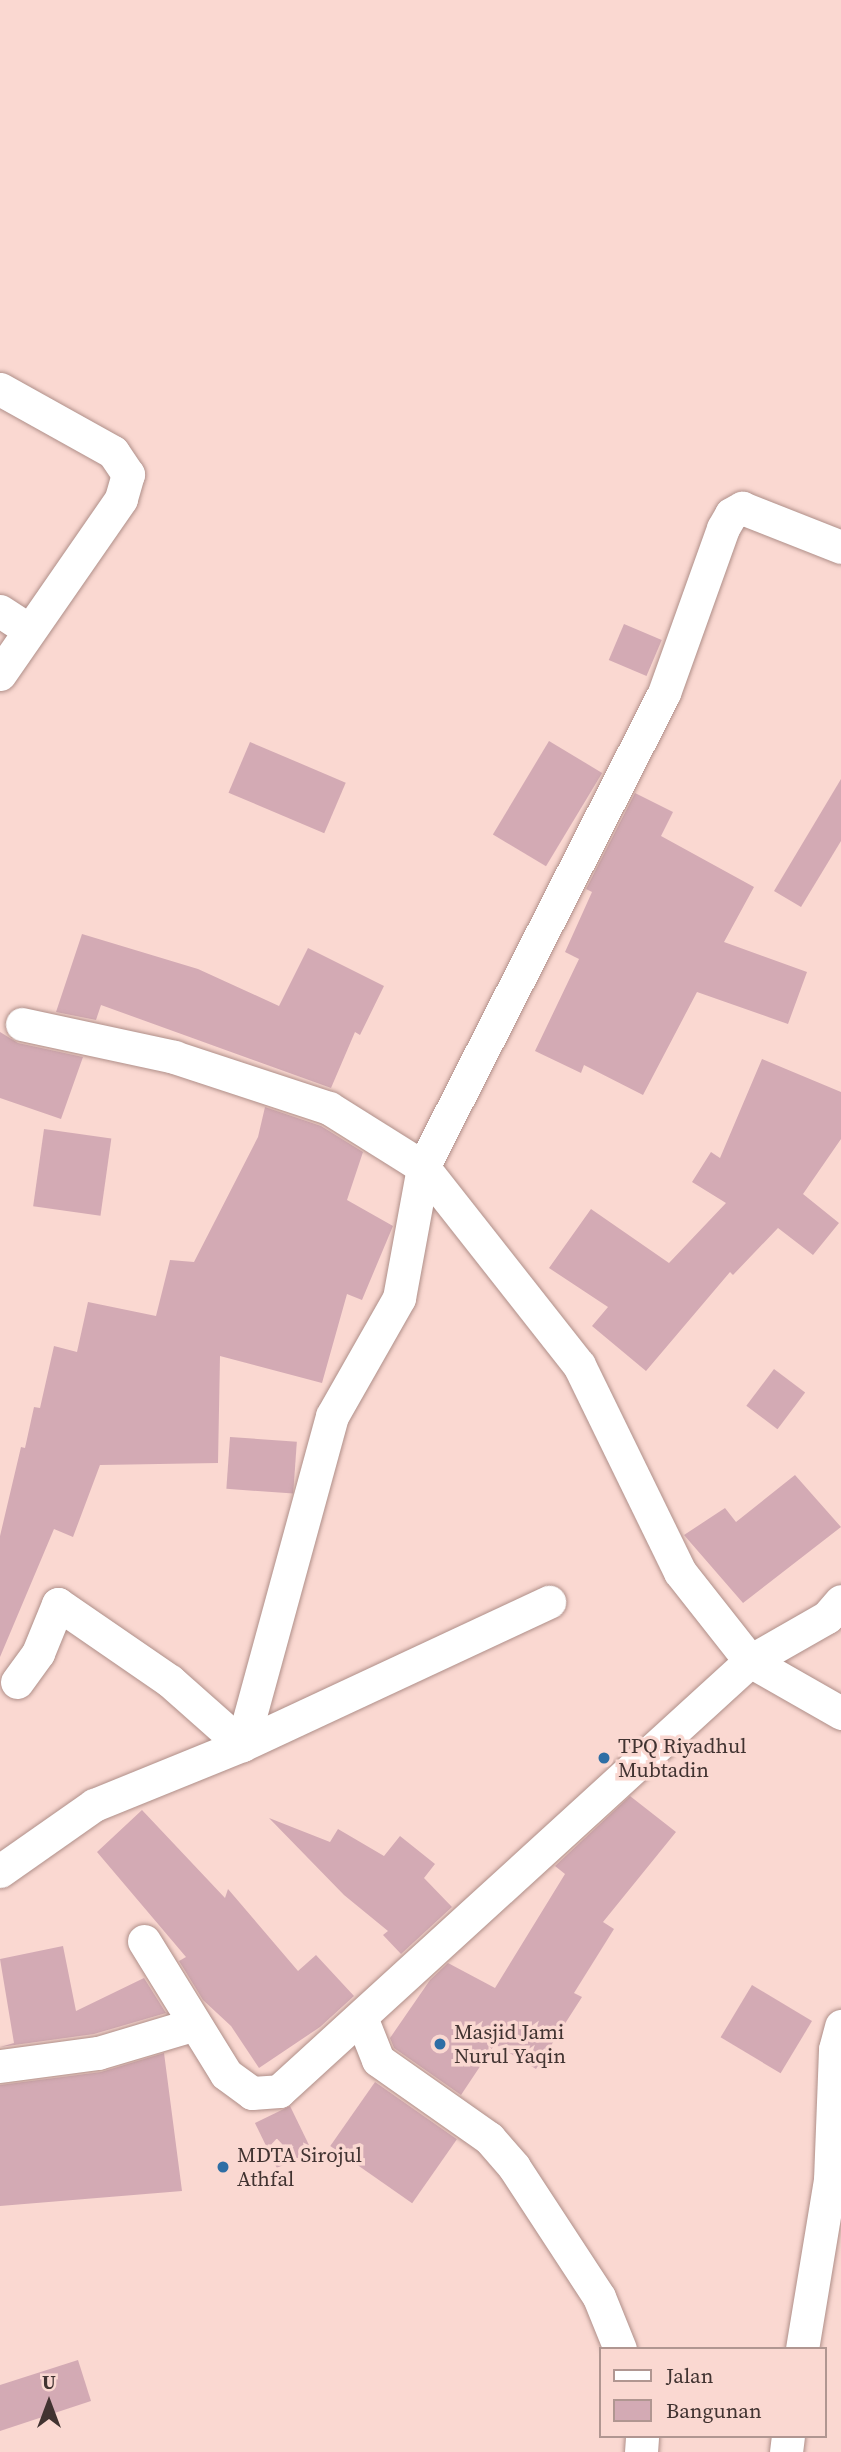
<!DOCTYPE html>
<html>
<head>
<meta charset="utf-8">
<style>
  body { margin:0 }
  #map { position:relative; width:841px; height:2452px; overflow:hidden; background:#fad8d1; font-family:"Source Serif 4",serif }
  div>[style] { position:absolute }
  .building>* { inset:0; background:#d3aab4; transform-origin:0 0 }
  .roads { filter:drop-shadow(0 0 2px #af8f89) drop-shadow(0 0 2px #af8f89) }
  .minor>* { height:33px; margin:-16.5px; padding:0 16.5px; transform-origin:16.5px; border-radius:16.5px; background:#fff }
  .dots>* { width:19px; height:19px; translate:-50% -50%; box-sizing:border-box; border:4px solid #fad8d1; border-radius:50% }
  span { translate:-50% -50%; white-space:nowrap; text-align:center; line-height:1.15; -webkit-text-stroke:7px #fad8d1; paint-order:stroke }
  .poi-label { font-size:21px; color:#413331 }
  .left { translate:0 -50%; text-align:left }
  .legend { position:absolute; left:599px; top:2347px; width:228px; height:91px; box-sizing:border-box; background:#fad8d1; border:2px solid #b09691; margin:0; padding:9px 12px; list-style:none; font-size:21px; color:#413331 }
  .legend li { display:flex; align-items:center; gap:14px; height:35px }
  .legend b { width:35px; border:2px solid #b09691 }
  .north { position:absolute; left:14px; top:2368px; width:70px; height:70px; -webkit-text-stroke:5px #fad8d1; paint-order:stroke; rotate:0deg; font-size:19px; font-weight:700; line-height:28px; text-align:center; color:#413331 }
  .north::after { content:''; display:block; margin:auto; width:24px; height:32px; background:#413331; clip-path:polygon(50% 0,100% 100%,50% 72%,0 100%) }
</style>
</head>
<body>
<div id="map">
  <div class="building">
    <div style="left:624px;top:624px;width:41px;height:39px;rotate:23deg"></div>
    <div style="left:549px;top:741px;width:62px;height:109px;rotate:31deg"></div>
    <div style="left:250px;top:742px;width:104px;height:55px;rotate:23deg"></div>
    <div style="clip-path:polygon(841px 779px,841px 841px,801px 907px,774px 891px)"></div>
    <div style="clip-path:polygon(635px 793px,673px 812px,661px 836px,754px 887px,724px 942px,807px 972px,788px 1024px,697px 992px,643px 1095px,584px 1065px,581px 1073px,535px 1051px,579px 959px,565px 952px,592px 892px,586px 889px)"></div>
    <div style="clip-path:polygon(82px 934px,198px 969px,279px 1006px,308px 948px,384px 986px,360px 1035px,355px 1032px,331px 1088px,101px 1005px,96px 1020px,56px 1012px)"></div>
    <div style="clip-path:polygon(0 1032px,18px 1043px,83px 1057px,61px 1119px,0 1098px)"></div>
    <div style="clip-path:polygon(762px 1059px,841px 1092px,841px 1139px,803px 1194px,839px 1223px,813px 1255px,778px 1228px,733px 1275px,730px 1272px,646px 1371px,592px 1326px,608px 1307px,549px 1268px,591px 1209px,669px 1263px,726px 1203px,692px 1182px,711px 1152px,720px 1158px)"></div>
    <div style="clip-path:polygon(265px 1107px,321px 1126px,363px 1152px,347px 1200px,393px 1226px,362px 1300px,347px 1294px,322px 1383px,220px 1356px,218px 1463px,100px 1465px,73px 1537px,54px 1529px,0 1657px,0 1536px,21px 1447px,25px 1448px,34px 1407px,40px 1408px,54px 1346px,77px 1352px,88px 1302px,156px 1316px,170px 1260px,194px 1262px,258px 1137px)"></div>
    <div style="left:44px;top:1129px;width:68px;height:78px;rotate:8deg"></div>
    <div style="left:774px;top:1369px;width:39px;height:46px;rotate:37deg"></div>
    <div style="left:230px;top:1437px;width:67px;height:52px;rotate:4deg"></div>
    <div style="clip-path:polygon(795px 1475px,841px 1527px,743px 1603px,684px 1535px,725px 1508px,736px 1522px)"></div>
    <div style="clip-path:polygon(630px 1796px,676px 1832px,603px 1922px,614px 1929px,574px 1993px,582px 1997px,536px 2069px,495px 2044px,461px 2095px,394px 2048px,390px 2038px,430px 1980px,448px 1963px,495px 1988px,565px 1874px,555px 1866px)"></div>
    <div style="clip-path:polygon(142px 1810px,225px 1898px,228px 1889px,298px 1971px,316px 1955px,354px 1996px,320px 2027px,259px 2068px,231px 2026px,203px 2000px,179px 1961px,186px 1957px,97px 1852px)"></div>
    <div style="clip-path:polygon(269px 1818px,330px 1842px,338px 1829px,384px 1856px,400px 1836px,435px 1864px,424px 1878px,452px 1907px,401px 1954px,383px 1935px,388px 1931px,344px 1895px)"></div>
    <div style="clip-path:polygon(63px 1946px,76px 2011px,144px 1978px,166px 2013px,94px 2034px,0 2047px,14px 2043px,0 1959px)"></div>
    <div style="left:752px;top:1985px;width:70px;height:61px;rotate:31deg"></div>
    <div style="clip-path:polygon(164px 2053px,182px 2191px,0 2206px,0 2085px,101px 2072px)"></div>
    <div style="left:375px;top:2082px;width:100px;height:78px;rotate:35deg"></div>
    <div style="left:290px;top:2106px;width:50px;height:39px;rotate:64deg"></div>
    <div style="clip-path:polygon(78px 2360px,91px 2401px,0 2431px,0 2385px)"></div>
  </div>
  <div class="roads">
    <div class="minor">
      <div style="left:0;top:389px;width:129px;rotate:29.1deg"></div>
      <div style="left:113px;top:452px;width:27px;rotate:56deg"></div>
      <div style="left:128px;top:474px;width:26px;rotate:106deg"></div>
      <div style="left:121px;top:499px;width:213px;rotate:124.7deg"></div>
      <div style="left:0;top:611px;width:33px;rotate:33deg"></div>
      <div style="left:22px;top:1024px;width:156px;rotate:12.2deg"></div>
      <div style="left:174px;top:1057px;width:163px;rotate:18.2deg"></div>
      <div style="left:329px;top:1108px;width:111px;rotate:32.1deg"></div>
      <div style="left:423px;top:1167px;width:252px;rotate:51.8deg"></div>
      <div style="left:579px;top:1365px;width:230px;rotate:64deg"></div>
      <div style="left:680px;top:1572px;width:113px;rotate:51.8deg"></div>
      <div style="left:750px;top:1661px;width:105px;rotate:29.7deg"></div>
      <div style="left:17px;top:1682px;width:36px;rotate:-54deg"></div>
      <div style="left:38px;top:1653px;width:53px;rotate:-67.8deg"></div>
      <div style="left:58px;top:1604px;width:136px;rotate:34.5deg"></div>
      <div style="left:170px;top:1681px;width:96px;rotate:41.6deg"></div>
      <div style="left:242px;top:1745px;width:341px;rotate:-74.7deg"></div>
      <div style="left:332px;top:1416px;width:136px;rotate:-60.4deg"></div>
      <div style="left:399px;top:1298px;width:133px;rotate:-79.6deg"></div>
      <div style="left:423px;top:1167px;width:532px;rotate:-63.05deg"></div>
      <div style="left:664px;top:693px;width:175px;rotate:-70.3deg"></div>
      <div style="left:723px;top:528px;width:16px;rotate:-60deg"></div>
      <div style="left:731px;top:514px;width:13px;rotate:-29deg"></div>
      <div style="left:742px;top:508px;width:106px;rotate:21.5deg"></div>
      <div style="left:0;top:1871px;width:115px;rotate:-35.1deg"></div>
      <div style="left:94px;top:1805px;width:160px;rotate:-22.1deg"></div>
      <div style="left:242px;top:1745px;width:339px;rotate:-25deg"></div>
      <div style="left:144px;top:1941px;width:156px;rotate:58.3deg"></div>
      <div style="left:226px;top:2074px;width:32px;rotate:36deg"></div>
      <div style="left:252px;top:2093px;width:27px;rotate:-4deg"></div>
      <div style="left:279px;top:2091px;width:638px;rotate:-42.39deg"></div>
      <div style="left:750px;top:1661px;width:89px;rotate:-29.7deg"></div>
      <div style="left:827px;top:1617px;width:21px;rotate:-49deg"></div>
      <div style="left:361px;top:2017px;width:46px;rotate:68.4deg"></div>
      <div style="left:378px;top:2060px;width:136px;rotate:35.1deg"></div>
      <div style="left:489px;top:2138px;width:38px;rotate:49deg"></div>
      <div style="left:514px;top:2167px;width:155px;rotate:56.8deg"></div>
      <div style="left:599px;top:2297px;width:56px;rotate:68deg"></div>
      <div style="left:0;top:2066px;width:99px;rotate:-7.6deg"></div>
      <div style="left:98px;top:2053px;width:101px;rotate:-16.6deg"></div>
      <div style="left:802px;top:2349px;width:171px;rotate:-80.6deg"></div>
      <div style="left:830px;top:2180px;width:131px;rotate:-87.8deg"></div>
      <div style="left:835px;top:2049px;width:24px;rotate:-75deg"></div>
      <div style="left:641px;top:2452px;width:16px;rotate:-86deg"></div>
      <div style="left:786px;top:2452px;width:16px;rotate:-83deg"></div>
    </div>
  </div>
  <div class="dots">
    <div style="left:604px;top:1758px;background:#2e6ea5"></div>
    <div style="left:440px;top:2044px;background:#2e6ea5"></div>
    <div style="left:223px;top:2167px;background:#2e6ea5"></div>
  </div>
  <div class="poi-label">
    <span class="left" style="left:618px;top:1758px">TPQ Riyadhul<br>Mubtadin</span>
    <span class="left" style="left:454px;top:2044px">Masjid Jami<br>Nurul Yaqin</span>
    <span class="left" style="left:237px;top:2167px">MDTA Sirojul<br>Athfal</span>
  </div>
  <ul class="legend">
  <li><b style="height:9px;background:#fff"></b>Jalan</li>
  <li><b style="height:19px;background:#d3aab4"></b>Bangunan</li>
  </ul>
  <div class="north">U</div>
</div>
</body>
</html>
